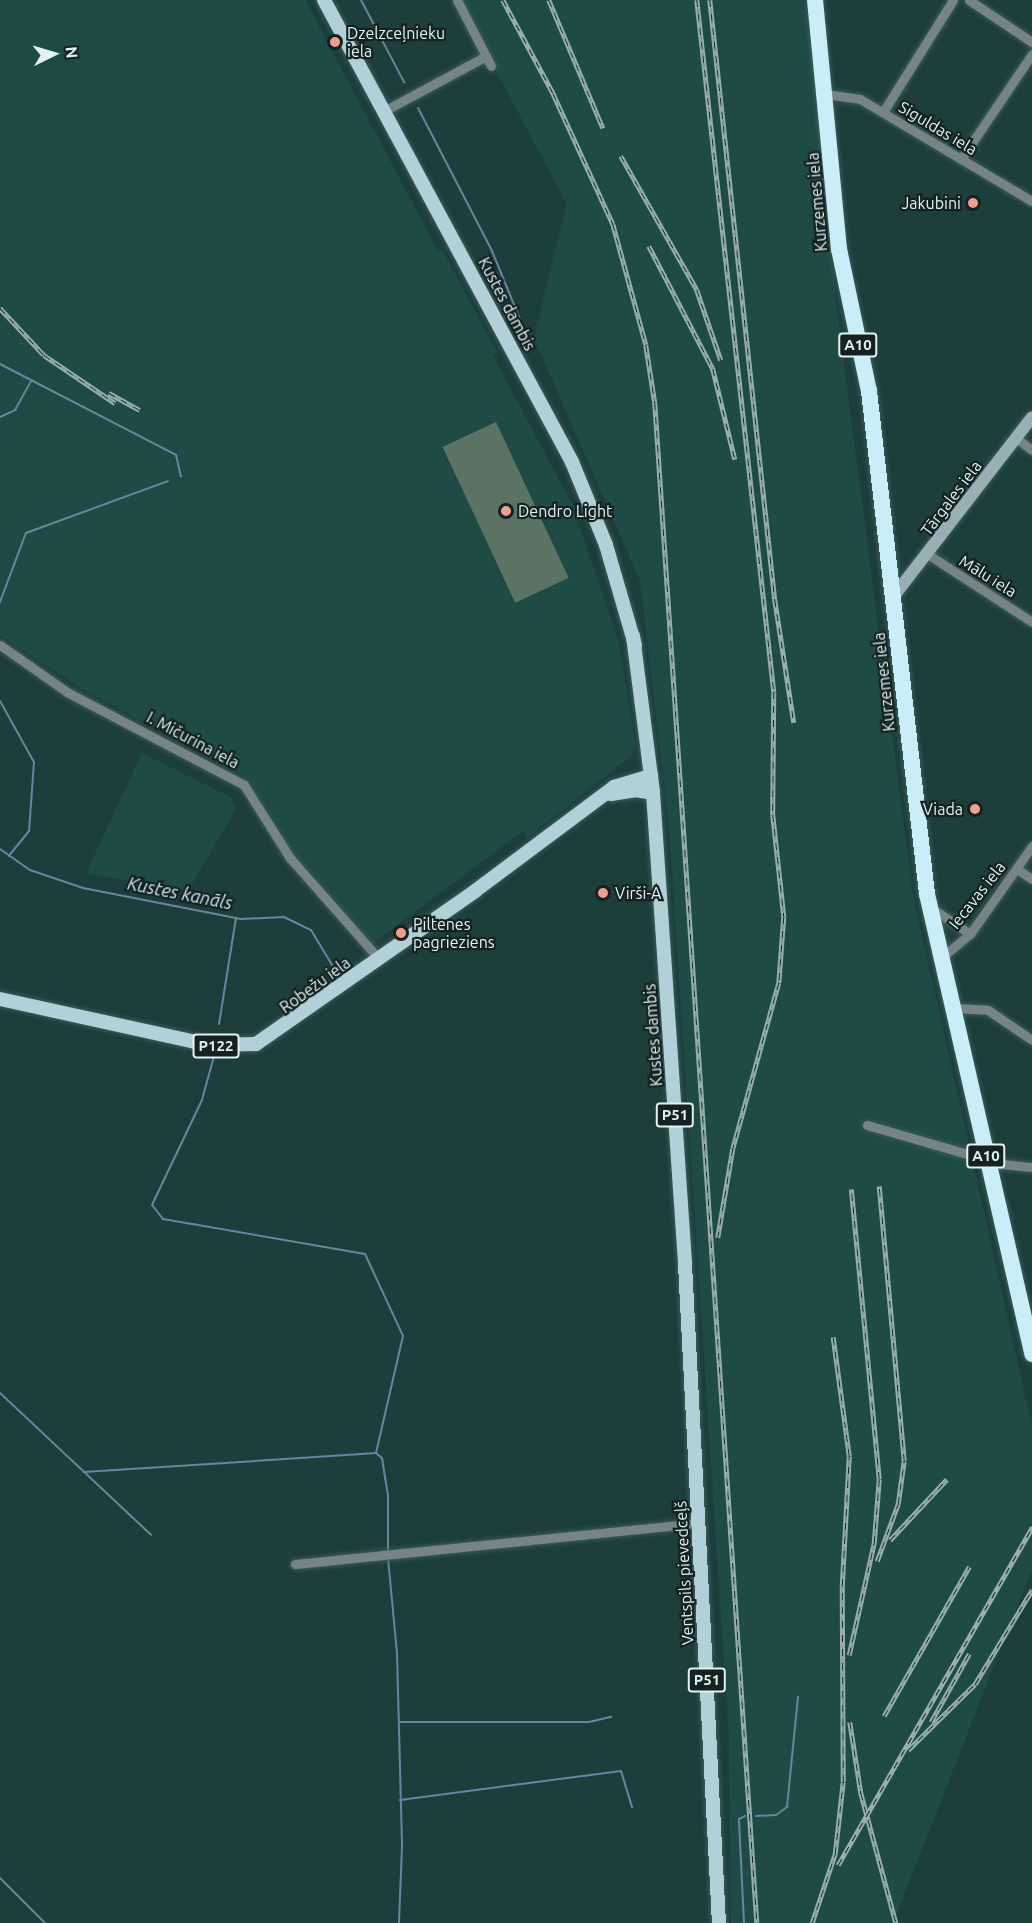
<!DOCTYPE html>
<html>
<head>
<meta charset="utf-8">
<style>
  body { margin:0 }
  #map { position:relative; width:1032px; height:1923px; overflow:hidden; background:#1d3f3b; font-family:Ubuntu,sans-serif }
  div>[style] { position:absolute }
  .built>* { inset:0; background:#1f4b46 }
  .stream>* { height:2px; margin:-1px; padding:0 1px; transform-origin:1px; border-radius:1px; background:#6985a1 }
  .building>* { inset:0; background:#5a7362; transform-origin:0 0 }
  .roads { filter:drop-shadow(0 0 2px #3c5c58) drop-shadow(0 0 2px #3c5c58) }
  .street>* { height:9px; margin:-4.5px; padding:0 4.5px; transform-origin:4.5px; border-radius:4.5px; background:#768488 }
  .secondary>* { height:12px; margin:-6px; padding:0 6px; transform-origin:6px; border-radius:6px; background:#98afb5 }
  .primary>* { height:14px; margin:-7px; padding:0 7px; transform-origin:7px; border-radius:7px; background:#b2d0d8 }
  .highway>* { height:16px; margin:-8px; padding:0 8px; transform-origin:8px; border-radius:8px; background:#caeef8 }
  .rail>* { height:4.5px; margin-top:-2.25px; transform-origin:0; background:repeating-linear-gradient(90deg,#142221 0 7px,#97afac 0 14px); box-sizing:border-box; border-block:2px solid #97afac }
  .dots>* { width:16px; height:16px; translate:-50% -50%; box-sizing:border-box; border:3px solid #142221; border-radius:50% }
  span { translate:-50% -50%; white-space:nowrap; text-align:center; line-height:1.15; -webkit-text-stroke:4.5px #142221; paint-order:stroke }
  .shield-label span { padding:2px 4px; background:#142221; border:2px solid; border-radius:4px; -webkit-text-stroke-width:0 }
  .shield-label { font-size:15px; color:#e1f3f1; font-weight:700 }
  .poi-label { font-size:16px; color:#e1f3f1 }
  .left { translate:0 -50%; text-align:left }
  .right { translate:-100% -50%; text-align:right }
  .street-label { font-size:16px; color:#e1f3f1 }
  .water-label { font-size:18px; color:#d0e3f7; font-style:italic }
  .north { position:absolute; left:24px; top:24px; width:60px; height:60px; -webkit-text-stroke:4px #142221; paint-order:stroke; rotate:85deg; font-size:16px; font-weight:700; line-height:24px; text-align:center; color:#e1f3f1 }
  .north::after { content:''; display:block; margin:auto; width:21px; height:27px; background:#e1f3f1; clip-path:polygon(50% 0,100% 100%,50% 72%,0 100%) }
</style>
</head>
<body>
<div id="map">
  <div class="built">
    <div style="clip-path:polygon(0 0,305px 0,438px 251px,442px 249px,497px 352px,493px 356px,571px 502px,619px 643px,636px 748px,629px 758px,527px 838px,523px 831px,372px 944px,294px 854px,248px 778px,80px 688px,0 635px)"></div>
    <div style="clip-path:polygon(458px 0,807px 0,837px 310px,913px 895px,1032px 1426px,1032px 1569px,893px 1923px,731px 1923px,729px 1738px,669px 826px,640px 581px,534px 338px,567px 204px)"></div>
    <div style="clip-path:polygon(142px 753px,230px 797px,237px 808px,188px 891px,86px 873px)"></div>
  </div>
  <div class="stream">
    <div style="left:361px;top:0;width:93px;rotate:62.3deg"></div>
    <div style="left:418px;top:108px;width:161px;rotate:62.6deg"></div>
    <div style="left:492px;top:251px;width:79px;rotate:67.7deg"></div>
    <div style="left:0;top:364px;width:198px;rotate:27.3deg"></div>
    <div style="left:176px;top:455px;width:22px;rotate:77deg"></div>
    <div style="left:0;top:417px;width:17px;rotate:-25deg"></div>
    <div style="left:15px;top:410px;width:33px;rotate:-61deg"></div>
    <div style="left:0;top:602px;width:74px;rotate:-69.4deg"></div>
    <div style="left:26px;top:533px;width:151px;rotate:-20.1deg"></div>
    <div style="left:0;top:701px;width:70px;rotate:60.9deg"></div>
    <div style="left:34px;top:762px;width:69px;rotate:94.1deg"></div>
    <div style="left:29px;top:831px;width:32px;rotate:129deg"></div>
    <div style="left:0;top:849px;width:37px;rotate:35deg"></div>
    <div style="left:30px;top:870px;width:56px;rotate:18.8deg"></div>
    <div style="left:83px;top:888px;width:161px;rotate:11.1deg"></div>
    <div style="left:241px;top:919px;width:43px;rotate:-2.7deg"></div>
    <div style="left:284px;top:917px;width:30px;rotate:26deg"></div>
    <div style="left:311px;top:930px;width:52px;rotate:59deg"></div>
    <div style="left:219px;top:1024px;width:107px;rotate:-80.9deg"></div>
    <div style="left:216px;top:1049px;width:53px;rotate:105.4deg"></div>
    <div style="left:202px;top:1100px;width:116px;rotate:115.5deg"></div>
    <div style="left:152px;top:1205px;width:18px;rotate:52deg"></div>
    <div style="left:163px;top:1219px;width:205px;rotate:9.8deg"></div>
    <div style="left:365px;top:1254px;width:90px;rotate:65.1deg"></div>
    <div style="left:403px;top:1336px;width:120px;rotate:103deg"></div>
    <div style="left:0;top:1393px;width:207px;rotate:43.2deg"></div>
    <div style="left:84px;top:1472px;width:293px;rotate:-3.7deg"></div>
    <div style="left:376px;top:1453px;width:8px;rotate:40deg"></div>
    <div style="left:382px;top:1458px;width:37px;rotate:81deg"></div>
    <div style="left:388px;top:1495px;width:56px;rotate:90deg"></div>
    <div style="left:388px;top:1558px;width:95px;rotate:84.6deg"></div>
    <div style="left:397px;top:1653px;width:194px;rotate:88.5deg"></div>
    <div style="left:402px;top:1847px;width:76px;rotate:92.3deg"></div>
    <div style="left:399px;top:1722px;width:190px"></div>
    <div style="left:589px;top:1722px;width:23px;rotate:-13deg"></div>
    <div style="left:400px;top:1800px;width:223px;rotate:-7.5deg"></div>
    <div style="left:621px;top:1771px;width:38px;rotate:73deg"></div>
    <div style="left:756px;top:1816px;width:20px;rotate:-3deg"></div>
    <div style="left:776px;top:1815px;width:14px;rotate:-36deg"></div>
    <div style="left:787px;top:1807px;width:111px;rotate:-84.3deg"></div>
    <div style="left:0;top:1878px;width:64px;rotate:45deg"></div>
    <div style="left:744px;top:1923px;width:104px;rotate:-92.8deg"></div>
    <div style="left:739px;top:1819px;width:7px;rotate:-27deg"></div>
  </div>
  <div class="building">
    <div style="left:496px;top:422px;width:172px;height:59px;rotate:65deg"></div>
  </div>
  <div class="roads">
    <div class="street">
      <div style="left:457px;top:0;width:74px;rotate:62.7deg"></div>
      <div style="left:969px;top:0;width:76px;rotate:33.7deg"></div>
      <div style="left:825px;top:94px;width:35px;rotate:8deg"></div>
      <div style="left:860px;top:99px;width:200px;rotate:30.7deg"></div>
      <div style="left:384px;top:111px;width:116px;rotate:-28.3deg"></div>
      <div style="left:883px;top:112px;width:132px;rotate:-58deg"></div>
      <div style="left:961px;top:159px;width:127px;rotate:-55.9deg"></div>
      <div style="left:1016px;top:438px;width:20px;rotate:37deg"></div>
      <div style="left:929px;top:555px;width:123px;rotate:33deg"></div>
      <div style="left:0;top:645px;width:82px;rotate:35deg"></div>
      <div style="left:67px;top:692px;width:200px;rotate:27.7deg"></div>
      <div style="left:244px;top:785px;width:86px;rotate:57.8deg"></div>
      <div style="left:290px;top:858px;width:135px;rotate:48.6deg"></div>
      <div style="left:1017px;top:869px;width:18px;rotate:34deg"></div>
      <div style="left:930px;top:907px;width:48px;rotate:34deg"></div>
      <div style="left:941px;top:958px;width:38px;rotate:-40deg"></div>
      <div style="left:970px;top:934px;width:108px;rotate:-54.8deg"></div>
      <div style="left:954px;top:1008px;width:34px;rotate:3deg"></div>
      <div style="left:988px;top:1010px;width:53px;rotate:34.3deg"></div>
      <div style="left:867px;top:1125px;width:141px;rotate:16.1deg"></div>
      <div style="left:1002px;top:1164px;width:30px;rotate:6deg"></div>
      <div style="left:295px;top:1564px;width:405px;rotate:-5.8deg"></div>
    </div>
    <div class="secondary">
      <div style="left:893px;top:597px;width:227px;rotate:-52.3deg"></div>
    </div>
    <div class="primary">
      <div style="left:324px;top:0;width:524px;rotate:61.77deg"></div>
      <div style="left:572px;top:462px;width:90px;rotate:67.7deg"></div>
      <div style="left:606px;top:545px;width:104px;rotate:73.8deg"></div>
      <div style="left:633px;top:636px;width:158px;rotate:82.7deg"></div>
      <div style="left:653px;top:793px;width:472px;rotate:86.1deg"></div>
      <div style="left:685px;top:1264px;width:660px;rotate:87.05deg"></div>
      <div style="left:611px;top:794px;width:24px;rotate:-9deg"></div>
      <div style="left:635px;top:790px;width:18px;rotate:9deg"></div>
      <div style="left:0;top:999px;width:215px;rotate:12.4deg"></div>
      <div style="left:210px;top:1045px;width:46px;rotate:-1.2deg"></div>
      <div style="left:256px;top:1044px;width:267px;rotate:-34.9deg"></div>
      <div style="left:475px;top:891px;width:174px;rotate:-36.8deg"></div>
      <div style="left:614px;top:787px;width:39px;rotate:-17deg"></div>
    </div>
    <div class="highway">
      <div style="left:815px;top:0;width:250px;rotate:84.5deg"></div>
      <div style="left:839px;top:249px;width:145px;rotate:78.1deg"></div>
      <div style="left:869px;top:391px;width:506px;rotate:83.42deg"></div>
      <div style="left:927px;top:894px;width:472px;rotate:77.1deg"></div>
    </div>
  </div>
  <div class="rail">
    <div style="left:503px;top:0;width:106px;rotate:61.7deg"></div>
    <div style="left:553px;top:93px;width:144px;rotate:65.4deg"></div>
    <div style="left:613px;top:224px;width:125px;rotate:74.7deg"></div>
    <div style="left:646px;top:345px;width:59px;rotate:81.2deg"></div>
    <div style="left:655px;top:403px;width:1523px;rotate:86.16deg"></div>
    <div style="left:549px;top:0;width:139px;rotate:67.1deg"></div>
    <div style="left:697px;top:0;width:696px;rotate:83.65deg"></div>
    <div style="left:774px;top:692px;width:123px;rotate:90.5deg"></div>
    <div style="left:773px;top:815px;width:103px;rotate:83.8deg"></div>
    <div style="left:784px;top:917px;width:66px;rotate:94.3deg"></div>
    <div style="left:779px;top:983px;width:172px;rotate:105.5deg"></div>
    <div style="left:733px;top:1149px;width:90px;rotate:99.6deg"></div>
    <div style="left:710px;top:0;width:604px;rotate:83.82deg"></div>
    <div style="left:775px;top:600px;width:124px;rotate:81.2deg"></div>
    <div style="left:621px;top:156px;width:154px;rotate:60.4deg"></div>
    <div style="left:697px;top:290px;width:74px;rotate:71.1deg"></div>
    <div style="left:649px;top:246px;width:139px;rotate:62.5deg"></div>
    <div style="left:713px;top:369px;width:93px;rotate:76.3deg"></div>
    <div style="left:0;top:308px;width:64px;rotate:46.9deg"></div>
    <div style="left:44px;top:355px;width:86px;rotate:34.1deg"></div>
    <div style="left:109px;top:393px;width:35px;rotate:29deg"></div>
    <div style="left:890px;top:1540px;width:83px;rotate:-46.9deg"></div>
    <div style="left:877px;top:1561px;width:61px;rotate:-69.8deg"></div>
    <div style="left:898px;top:1504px;width:43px;rotate:-82.1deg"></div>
    <div style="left:904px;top:1461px;width:276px;rotate:-95.2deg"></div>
    <div style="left:849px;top:1655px;width:115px;rotate:-77.4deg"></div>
    <div style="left:874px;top:1543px;width:64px;rotate:-85.5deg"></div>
    <div style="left:879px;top:1479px;width:291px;rotate:-95.5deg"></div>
    <div style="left:884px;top:1716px;width:172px;rotate:-60.3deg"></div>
    <div style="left:850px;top:1722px;width:72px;rotate:81.2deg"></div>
    <div style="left:861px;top:1793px;width:135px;rotate:74.9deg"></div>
    <div style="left:931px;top:1722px;width:78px;rotate:-60.8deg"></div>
    <div style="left:908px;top:1750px;width:94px;rotate:-44.6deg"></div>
    <div style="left:975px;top:1684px;width:110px;rotate:-58.8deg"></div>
    <div style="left:838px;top:1865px;width:390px;rotate:-60.1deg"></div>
    <div style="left:812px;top:1923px;width:73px;rotate:-71.6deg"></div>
    <div style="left:835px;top:1854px;width:72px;rotate:-83.7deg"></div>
    <div style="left:843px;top:1782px;width:196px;rotate:-90.3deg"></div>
    <div style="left:842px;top:1586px;width:130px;rotate:-86.9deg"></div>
    <div style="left:849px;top:1456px;width:120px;rotate:-97.7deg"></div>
  </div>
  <div class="dots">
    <div style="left:335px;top:42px;background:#f49d8c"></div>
    <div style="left:973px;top:203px;background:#f49d8c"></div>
    <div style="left:506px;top:511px;background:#f49d8c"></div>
    <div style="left:975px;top:809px;background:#f49d8c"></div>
    <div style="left:603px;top:893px;background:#f49d8c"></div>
    <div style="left:401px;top:933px;background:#f49d8c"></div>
  </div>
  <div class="shield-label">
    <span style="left:858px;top:345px">A10</span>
    <span style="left:216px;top:1046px">P122</span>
    <span style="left:675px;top:1115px">P51</span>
    <span style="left:986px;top:1156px">A10</span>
    <span style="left:707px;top:1680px">P51</span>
  </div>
  <div class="poi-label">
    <span class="left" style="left:347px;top:42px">Dzelzceļnieku<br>iela</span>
    <span class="right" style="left:961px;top:203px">Jakubini</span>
    <span class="left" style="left:518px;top:511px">Dendro Light</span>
    <span class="right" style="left:963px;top:809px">Viada</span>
    <span class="left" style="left:615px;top:893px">Virši-A</span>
    <span class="left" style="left:413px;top:933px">Piltenes<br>pagrieziens</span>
  </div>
  <div class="street-label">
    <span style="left:938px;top:128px;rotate:31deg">Siguldas iela</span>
    <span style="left:817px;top:202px;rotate:-95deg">Kurzemes iela</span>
    <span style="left:507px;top:304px;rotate:62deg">Kustes dambis</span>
    <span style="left:951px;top:498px;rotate:-53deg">Tārgales iela</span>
    <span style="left:988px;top:576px;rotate:32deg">Mālu iela</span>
    <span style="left:884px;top:682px;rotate:-96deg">Kurzemes iela</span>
    <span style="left:193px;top:740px;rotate:28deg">I. Mičurina iela</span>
    <span style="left:977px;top:895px;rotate:-52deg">Iecavas iela</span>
    <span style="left:315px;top:985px;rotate:-36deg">Robežu iela</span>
    <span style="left:653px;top:1035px;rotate:-94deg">Kustes dambis</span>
    <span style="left:684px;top:1573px;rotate:-93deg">Ventspils pievedceļš</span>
  </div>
  <div class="water-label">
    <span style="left:180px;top:893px;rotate:11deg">Kustes kanāls</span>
  </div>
  <div class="north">N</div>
</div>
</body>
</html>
